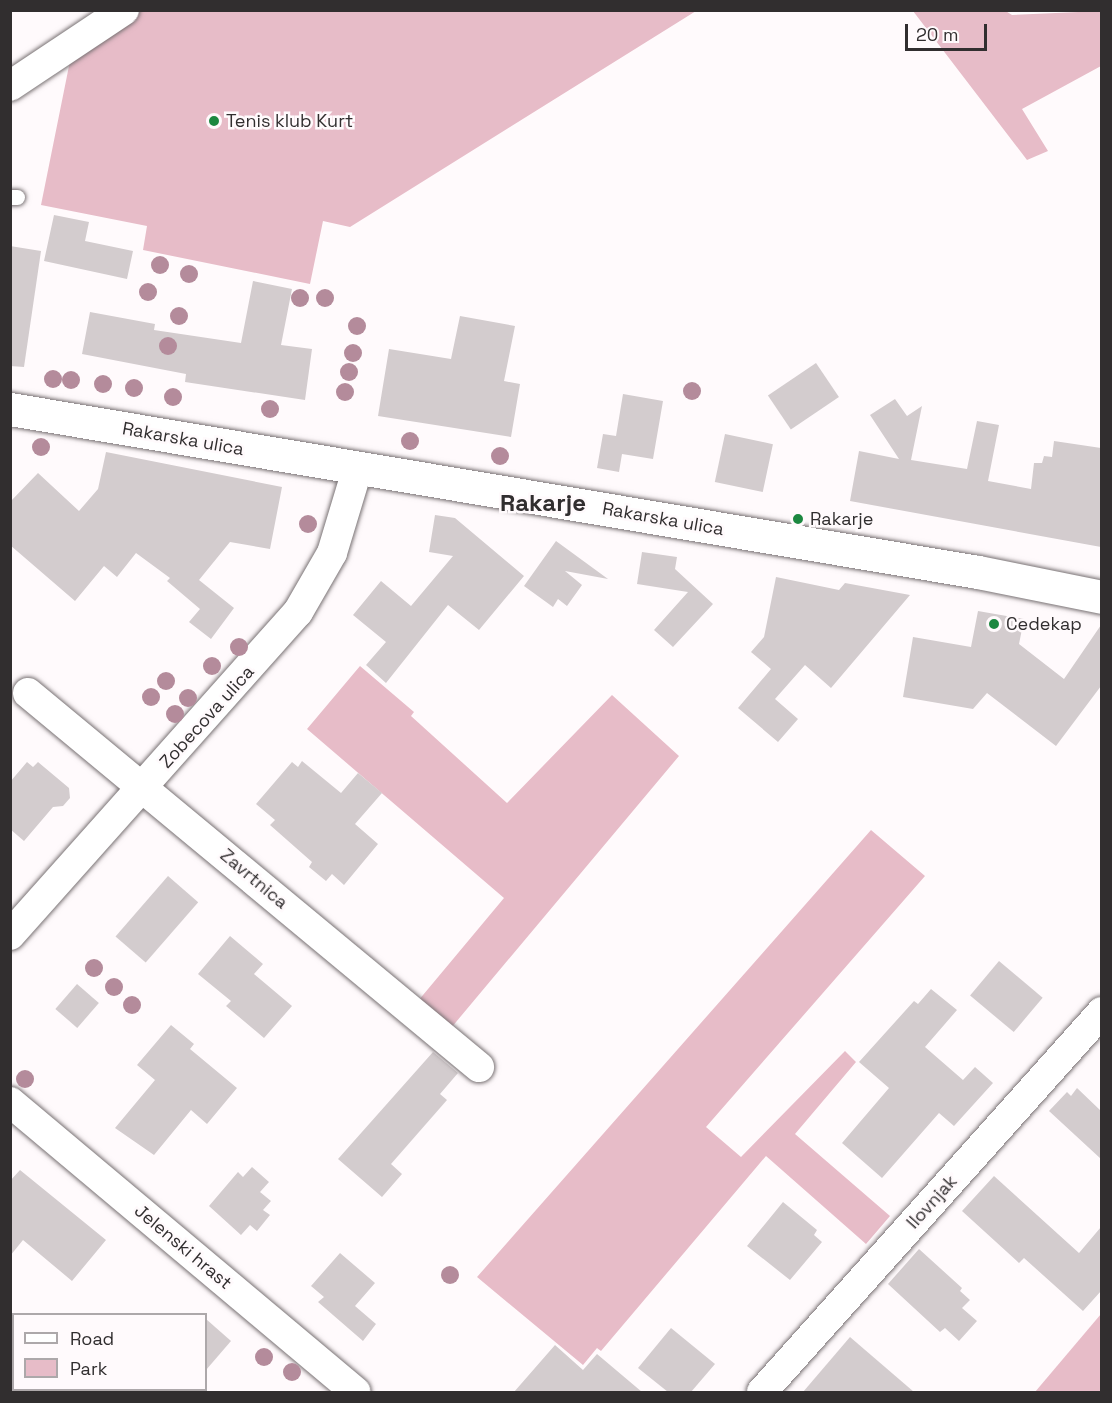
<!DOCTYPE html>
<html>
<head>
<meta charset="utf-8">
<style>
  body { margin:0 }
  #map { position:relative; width:1112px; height:1403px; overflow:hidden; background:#fffafc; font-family:"Space Grotesk",sans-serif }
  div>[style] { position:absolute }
  .green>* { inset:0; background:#e7bcc8 }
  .building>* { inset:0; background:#d3ccce; transform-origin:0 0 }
  .roads { filter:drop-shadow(0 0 2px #797274) drop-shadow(0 0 2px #797274) }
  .service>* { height:15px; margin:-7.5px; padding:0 7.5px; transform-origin:7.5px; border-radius:7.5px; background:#fff }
  .minor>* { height:30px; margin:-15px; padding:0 15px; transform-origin:15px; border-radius:15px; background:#fff }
  .secondary>* { height:33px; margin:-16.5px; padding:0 16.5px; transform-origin:16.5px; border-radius:16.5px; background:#fff }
  .trees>* { width:18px; height:18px; margin:-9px; border-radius:50%; background:#b48b9b }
  .dots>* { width:16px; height:16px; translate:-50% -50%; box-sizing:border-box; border:3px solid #fffafc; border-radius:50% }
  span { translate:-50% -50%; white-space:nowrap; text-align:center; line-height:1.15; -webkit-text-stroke:5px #fffafc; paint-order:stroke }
  .poi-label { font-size:18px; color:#312e2f }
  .left { translate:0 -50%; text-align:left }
  .street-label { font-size:18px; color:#312e2f }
  .district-label { font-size:24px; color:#312e2f; font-weight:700 }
  .frame { position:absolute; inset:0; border:12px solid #312e2f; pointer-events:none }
  .legend { position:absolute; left:12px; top:1313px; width:195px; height:78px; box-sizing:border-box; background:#fffafc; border:2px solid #ada8aa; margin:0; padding:8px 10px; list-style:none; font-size:18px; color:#312e2f }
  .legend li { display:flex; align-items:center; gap:12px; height:30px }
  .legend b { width:30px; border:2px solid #ada8aa }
  .scale { position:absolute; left:905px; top:24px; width:82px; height:27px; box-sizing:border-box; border:3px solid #312e2f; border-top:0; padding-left:8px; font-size:18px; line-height:21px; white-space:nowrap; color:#312e2f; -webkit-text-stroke:4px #fffafc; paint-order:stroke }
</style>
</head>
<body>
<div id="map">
  <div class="green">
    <div style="clip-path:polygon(1004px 10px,1012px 15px,1101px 11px,1101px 66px,1022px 109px,1048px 151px,1027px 160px,913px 11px)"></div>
    <div style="clip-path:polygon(142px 11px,696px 11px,350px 227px,323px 221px,310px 284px,143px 250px,147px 226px,41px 205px,72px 51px)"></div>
    <div style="clip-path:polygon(360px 666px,414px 712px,411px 716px,507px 803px,612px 695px,679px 756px,451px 1028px,418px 1001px,504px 898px,307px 729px)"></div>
    <div style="clip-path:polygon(871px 830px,925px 876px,706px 1127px,741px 1157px,845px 1051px,856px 1062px,795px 1134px,890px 1216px,866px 1244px,766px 1156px,601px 1351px,597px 1348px,583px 1365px,477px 1277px)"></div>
    <div style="clip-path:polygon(1101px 1314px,1101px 1392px,1035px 1392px)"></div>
  </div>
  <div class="building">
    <div style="clip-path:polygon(54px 215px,89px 222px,85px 241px,133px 251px,127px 279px,44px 261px)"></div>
    <div style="clip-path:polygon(10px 246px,41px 251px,24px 367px,10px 366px)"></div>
    <div style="clip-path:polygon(253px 281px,292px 289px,281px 345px,312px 349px,305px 400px,185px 382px,186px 374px,82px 354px,90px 312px,155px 324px,154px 330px,241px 343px)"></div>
    <div style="clip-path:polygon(460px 316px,515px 326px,504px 381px,520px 384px,511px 437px,378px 416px,389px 349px,451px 359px)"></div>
    <div style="left:816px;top:363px;width:41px;height:58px;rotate:56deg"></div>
    <div style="clip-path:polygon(623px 394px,663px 401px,653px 459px,622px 454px,619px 472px,597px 468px,603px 434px,616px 436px)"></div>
    <div style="clip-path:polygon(895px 399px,907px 416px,922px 406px,911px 460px,967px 469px,977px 421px,999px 425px,988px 481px,1031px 489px,1034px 463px,1042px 463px,1044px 456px,1052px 457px,1054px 441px,1101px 448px,1101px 547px,850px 501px,859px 451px,899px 459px,870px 415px)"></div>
    <div style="left:725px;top:434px;width:49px;height:49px;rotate:12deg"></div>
    <div style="clip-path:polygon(106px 452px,282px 487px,270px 549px,230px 542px,199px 580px,234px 608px,211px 639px,189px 622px,200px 609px,167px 581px,170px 578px,136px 553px,117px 577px,104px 566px,75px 601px,10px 545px,10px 502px,38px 473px,79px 511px,98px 489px)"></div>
    <div style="clip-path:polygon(435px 515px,455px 518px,524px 576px,479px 630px,448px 605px,386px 683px,366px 665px,386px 642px,353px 615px,381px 581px,411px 606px,453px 556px,429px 552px)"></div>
    <div style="clip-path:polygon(556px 541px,608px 579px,565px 571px,582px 585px,567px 606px,558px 599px,553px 607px,524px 586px)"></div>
    <div style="clip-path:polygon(642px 552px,677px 557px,675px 569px,713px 604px,673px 647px,654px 630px,688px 592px,637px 584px)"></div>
    <div style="clip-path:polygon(776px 577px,839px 590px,845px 583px,910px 595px,831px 688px,805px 665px,775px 699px,798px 719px,778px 742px,738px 708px,771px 669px,751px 652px,764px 637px)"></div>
    <div style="clip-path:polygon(978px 611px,1024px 619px,1019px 644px,1064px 679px,1101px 625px,1101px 686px,1056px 746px,987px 693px,973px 709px,903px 697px,913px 637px,971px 647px)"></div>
    <div style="clip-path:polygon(302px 761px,341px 793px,358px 773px,382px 793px,355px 824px,378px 844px,344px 885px,332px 874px,326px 881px,309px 867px,312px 862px,270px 825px,275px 820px,256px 804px,292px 762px,298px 767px)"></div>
    <div style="clip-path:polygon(27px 762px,33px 767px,38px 762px,69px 788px,70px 798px,63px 806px,53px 807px,24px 841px,10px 829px,10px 782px)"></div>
    <div style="left:168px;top:876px;width:40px;height:80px;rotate:41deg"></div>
    <div style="clip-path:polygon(230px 936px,263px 964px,254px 974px,292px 1006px,264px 1038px,226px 1006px,231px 1001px,198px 974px)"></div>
    <div style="left:999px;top:961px;width:57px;height:45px;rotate:40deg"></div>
    <div style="left:77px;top:984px;width:29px;height:33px;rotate:41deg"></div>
    <div style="clip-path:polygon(931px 989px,957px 1010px,925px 1047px,963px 1080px,975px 1067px,993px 1083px,954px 1126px,939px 1113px,882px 1178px,842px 1143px,889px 1088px,859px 1062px,914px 1001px,918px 1004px)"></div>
    <div style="clip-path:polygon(171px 1025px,194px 1044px,190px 1049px,237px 1088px,207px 1124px,191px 1110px,154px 1155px,115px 1128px,155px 1080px,137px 1065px)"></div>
    <div style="clip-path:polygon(433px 1052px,458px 1073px,440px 1094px,447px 1100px,391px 1164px,402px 1174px,382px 1197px,338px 1159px)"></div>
    <div style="clip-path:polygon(1077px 1088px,1101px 1111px,1101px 1159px,1049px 1111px,1067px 1092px,1071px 1096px)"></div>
    <div style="clip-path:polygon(252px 1167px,269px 1182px,260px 1192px,271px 1201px,263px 1210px,270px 1215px,257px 1231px,250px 1225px,241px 1235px,209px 1206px,238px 1172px,243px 1177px)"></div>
    <div style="clip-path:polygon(20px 1170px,106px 1240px,72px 1281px,23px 1240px,10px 1256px,10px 1181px)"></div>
    <div style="clip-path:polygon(994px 1176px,1079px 1253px,1101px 1227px,1101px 1291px,1083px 1311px,1024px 1258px,1019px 1263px,962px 1211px)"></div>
    <div style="clip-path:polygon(783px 1202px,817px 1230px,814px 1235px,822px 1242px,790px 1280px,747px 1246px)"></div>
    <div style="clip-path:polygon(919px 1249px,962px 1288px,960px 1291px,970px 1300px,962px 1308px,977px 1321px,959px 1341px,945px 1328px,940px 1332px,888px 1284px)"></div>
    <div style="clip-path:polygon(340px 1253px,375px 1283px,355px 1306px,376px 1324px,363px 1341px,318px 1302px,324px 1297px,311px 1286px)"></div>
    <div style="clip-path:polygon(206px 1319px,231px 1341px,206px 1370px)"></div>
    <div style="clip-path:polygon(671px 1328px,715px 1364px,691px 1392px,668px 1392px,638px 1368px)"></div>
    <div style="clip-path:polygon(850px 1337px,914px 1392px,803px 1392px)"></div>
    <div style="clip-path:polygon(555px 1345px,583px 1370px,597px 1354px,642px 1392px,514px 1392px)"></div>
  </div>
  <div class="roads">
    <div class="service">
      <div style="left:10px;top:197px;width:7px"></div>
    </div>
    <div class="minor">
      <div style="left:10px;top:86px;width:137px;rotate:-33.7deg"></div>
      <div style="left:28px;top:693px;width:586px;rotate:39.67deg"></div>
      <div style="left:10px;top:935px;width:433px;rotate:-48.3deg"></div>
      <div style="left:298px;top:612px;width:68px;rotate:-60deg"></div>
      <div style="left:332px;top:553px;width:87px;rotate:-73.2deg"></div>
      <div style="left:10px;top:1102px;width:451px;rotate:40deg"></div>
      <div style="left:762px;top:1392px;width:510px;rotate:-48.18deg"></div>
    </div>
    <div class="secondary">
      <div style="left:10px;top:409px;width:982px;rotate:9.56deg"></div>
      <div style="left:978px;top:572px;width:126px;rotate:11.4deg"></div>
    </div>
  </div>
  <div class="trees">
    <div style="left:160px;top:265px"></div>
    <div style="left:189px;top:274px"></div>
    <div style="left:148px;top:292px"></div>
    <div style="left:300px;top:298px"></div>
    <div style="left:325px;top:298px"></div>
    <div style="left:179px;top:316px"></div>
    <div style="left:357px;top:326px"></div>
    <div style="left:168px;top:346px"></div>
    <div style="left:353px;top:353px"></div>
    <div style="left:349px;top:372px"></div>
    <div style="left:53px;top:379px"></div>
    <div style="left:71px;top:380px"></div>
    <div style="left:103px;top:384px"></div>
    <div style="left:134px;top:388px"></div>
    <div style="left:692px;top:391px"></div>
    <div style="left:345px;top:392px"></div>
    <div style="left:173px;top:397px"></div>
    <div style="left:270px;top:409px"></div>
    <div style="left:410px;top:441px"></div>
    <div style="left:41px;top:447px"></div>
    <div style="left:500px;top:456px"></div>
    <div style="left:308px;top:524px"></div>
    <div style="left:239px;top:647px"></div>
    <div style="left:212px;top:666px"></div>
    <div style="left:166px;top:681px"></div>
    <div style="left:151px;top:697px"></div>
    <div style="left:188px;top:698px"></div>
    <div style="left:175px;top:714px"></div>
    <div style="left:94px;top:968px"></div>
    <div style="left:114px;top:987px"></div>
    <div style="left:132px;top:1005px"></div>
    <div style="left:25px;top:1079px"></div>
    <div style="left:450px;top:1275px"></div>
    <div style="left:264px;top:1357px"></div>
    <div style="left:292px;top:1372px"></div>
  </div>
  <div class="dots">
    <div style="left:214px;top:121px;background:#1c8840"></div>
    <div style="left:798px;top:519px;background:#1c8840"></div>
    <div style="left:994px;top:624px;background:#1c8840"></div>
  </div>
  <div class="poi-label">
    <span class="left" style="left:226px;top:121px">Tenis klub Kurt</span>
    <span class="left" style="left:810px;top:519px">Rakarje</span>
    <span class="left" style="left:1006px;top:624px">Cedekap</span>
  </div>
  <div class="street-label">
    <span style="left:183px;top:439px;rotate:10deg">Rakarska ulica</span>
    <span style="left:663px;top:519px;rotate:10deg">Rakarska ulica</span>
    <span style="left:207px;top:717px;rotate:-48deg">Zobecova ulica</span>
    <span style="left:254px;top:879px;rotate:40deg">Zavrtnica</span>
    <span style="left:932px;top:1202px;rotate:-48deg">Ilovnjak</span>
    <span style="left:183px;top:1247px;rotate:40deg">Jelenski hrast</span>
  </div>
  <div class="district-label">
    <span style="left:543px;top:503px">Rakarje</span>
  </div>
  <div class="frame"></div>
  <ul class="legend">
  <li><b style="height:8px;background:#fff"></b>Road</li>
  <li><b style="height:16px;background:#e7bcc8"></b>Park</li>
  </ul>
  <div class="scale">20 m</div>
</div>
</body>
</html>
